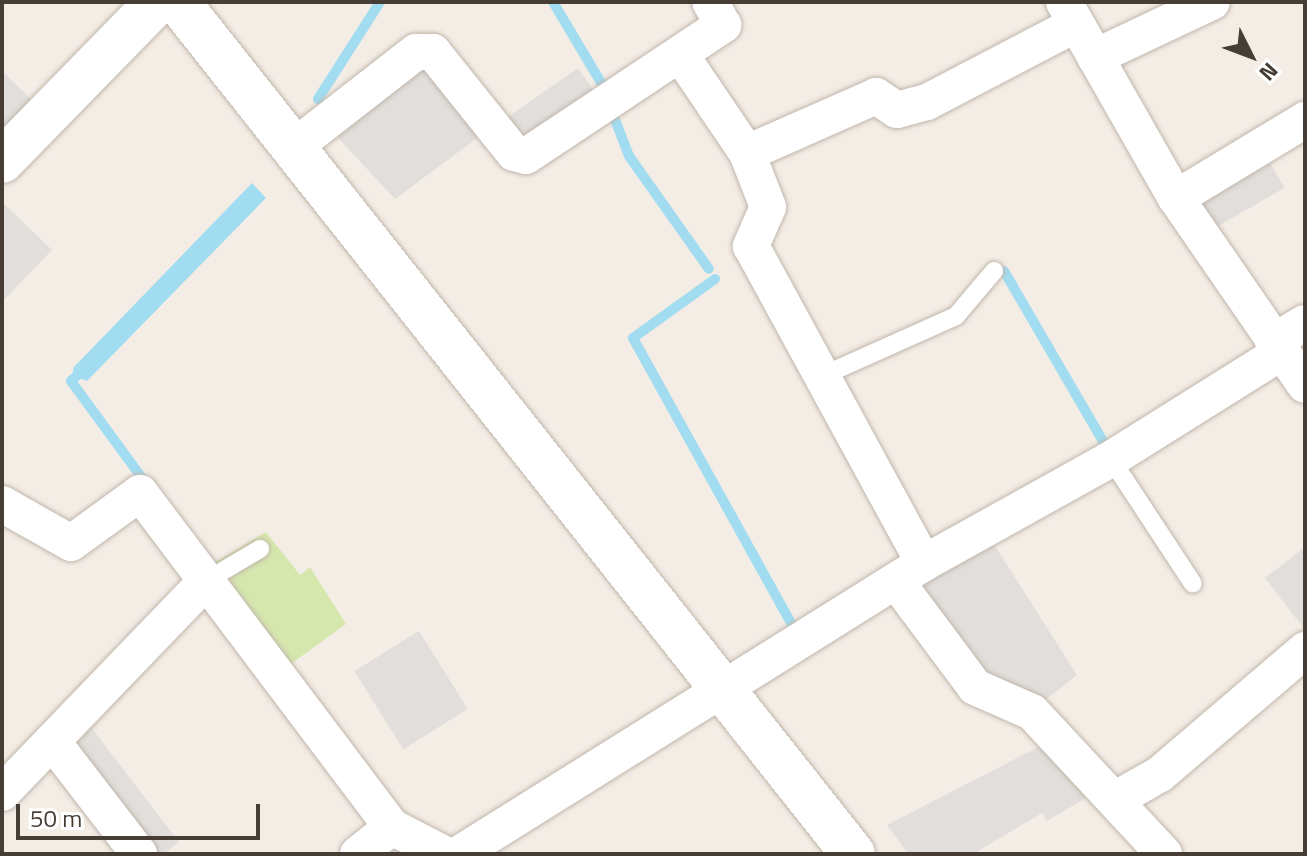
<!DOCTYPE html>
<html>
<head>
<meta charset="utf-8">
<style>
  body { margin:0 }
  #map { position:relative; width:1307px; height:856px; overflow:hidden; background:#f3ede6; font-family:"Titillium Web",sans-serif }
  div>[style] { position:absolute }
  .green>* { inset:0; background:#d6e7ae }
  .parking>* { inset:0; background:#e1dedb; transform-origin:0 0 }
  .water>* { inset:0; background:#a2dcf0 }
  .stream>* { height:10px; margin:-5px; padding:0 5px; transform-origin:5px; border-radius:5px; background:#a2dcf0 }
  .roads { filter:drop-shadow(0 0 2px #c1b6ab) drop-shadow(0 0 2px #c1b6ab) }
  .service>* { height:18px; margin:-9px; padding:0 9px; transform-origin:9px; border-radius:9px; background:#fff }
  .minor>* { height:36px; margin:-18px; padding:0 18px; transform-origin:18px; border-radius:18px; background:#fff }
  .tertiary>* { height:44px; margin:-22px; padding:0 22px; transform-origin:22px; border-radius:22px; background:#fff }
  span { translate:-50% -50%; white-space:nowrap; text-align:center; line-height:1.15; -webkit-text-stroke:8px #fff; paint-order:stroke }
  .frame { position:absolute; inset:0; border:4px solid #463d35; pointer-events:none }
  .north { position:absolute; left:1211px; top:16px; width:80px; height:80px; -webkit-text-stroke:6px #fff; paint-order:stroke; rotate:132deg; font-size:22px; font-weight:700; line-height:32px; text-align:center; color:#463d35 }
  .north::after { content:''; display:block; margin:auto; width:28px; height:36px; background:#463d35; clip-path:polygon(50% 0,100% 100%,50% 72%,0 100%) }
  .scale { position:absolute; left:16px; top:804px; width:244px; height:36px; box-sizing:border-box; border:4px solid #463d35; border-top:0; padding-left:10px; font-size:24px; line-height:28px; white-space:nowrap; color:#463d35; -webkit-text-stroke:6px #fff; paint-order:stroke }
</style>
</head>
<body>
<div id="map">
  <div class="green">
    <div style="clip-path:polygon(266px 532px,300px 575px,310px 567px,346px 624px,288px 666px,212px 564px)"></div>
  </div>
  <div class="parking">
    <div style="clip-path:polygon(419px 60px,488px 130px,395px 199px,329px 128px)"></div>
    <div style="left:578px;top:68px;width:33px;height:90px;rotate:55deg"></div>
    <div style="clip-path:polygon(2px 71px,32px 100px,2px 130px)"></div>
    <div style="left:1265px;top:154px;width:39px;height:84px;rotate:60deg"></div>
    <div style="clip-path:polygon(2px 202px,52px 250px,2px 302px)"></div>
    <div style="clip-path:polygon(988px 535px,1077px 675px,1035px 708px,991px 695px,905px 584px)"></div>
    <div style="clip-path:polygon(1305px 547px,1305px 630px,1265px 578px)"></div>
    <div style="left:419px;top:631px;width:92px;height:76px;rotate:58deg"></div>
    <div style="clip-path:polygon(84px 718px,179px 842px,164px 854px,152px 854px,64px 739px)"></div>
    <div style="clip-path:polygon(1052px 740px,1099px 790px,1047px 821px,1042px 813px,973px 854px,908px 854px,887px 825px)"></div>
  </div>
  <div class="water">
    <div style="clip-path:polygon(252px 183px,266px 198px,87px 381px,74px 376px,73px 368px)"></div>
  </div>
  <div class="stream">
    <div style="left:553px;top:2px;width:104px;rotate:59.2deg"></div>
    <div style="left:318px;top:99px;width:115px;rotate:-57.4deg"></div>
    <div style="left:611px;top:109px;width:50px;rotate:69deg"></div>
    <div style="left:629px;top:156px;width:138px;rotate:54.7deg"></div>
    <div style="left:1004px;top:271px;width:207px;rotate:59.8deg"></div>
    <div style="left:715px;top:279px;width:101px;rotate:144.3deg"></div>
    <div style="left:633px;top:338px;width:328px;rotate:61deg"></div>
    <div style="left:85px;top:368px;width:19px;rotate:137deg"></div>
    <div style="left:71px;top:381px;width:129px;rotate:53.8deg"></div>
  </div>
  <div class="roads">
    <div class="service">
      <div style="left:822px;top:376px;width:147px;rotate:-24.1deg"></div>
      <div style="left:956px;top:316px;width:59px;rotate:-49.8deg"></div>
      <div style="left:1111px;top:459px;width:149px;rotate:56.7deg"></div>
      <div style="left:206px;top:581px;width:63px;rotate:-30.7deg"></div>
    </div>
    <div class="minor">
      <div style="left:1064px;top:2px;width:226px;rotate:60.3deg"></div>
      <div style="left:1176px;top:198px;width:227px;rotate:55.4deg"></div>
      <div style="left:680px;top:54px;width:120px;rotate:55.9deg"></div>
      <div style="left:747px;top:153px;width:58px;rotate:68.7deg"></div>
      <div style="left:768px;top:207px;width:43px;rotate:113.6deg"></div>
      <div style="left:751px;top:246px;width:361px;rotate:61.4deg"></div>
      <div style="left:1095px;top:57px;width:129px;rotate:-25.2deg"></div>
      <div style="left:294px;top:147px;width:155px;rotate:-37.9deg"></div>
      <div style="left:416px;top:52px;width:17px"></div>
      <div style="left:433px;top:52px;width:129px;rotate:51.3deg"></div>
      <div style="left:514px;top:153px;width:12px;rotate:14deg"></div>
      <div style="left:526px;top:156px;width:237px;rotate:-33.6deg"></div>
      <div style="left:723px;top:25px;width:26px;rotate:-119deg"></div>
      <div style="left:747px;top:153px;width:141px;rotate:-23.8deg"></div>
      <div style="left:876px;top:96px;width:25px;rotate:34deg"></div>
      <div style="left:897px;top:110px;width:31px;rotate:-15deg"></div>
      <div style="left:927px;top:102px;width:168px;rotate:-27.6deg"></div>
      <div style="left:1176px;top:198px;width:151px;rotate:-31.2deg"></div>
      <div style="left:1273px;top:342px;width:37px;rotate:-31deg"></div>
      <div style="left:2px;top:504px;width:79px;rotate:29.5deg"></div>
      <div style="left:71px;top:543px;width:85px;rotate:-35.9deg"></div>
      <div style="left:140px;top:493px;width:418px;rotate:53deg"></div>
      <div style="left:392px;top:827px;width:59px;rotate:27.4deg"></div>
      <div style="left:896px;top:581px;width:132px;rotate:53.3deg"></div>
      <div style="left:975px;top:687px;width:62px;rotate:23.7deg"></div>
      <div style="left:1032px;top:712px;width:194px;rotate:47.1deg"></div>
      <div style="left:52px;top:741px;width:143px;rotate:52.4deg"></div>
      <div style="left:2px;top:793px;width:294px;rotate:-46.1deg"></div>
      <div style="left:1116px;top:799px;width:51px;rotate:-29.6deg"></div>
      <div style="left:1160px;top:774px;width:191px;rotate:-40.5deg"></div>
      <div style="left:358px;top:854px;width:43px;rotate:-38.5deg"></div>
      <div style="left:459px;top:854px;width:549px;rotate:-32.04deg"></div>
      <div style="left:924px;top:563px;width:214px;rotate:-29.1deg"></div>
      <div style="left:1111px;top:459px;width:199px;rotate:-32.1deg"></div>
    </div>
    <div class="tertiary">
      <div style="left:178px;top:2px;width:1087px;rotate:51.61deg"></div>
      <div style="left:2px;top:161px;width:222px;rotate:-45.7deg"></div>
    </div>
  </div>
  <div class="frame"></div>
  <div class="north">N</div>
  <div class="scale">50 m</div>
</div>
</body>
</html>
